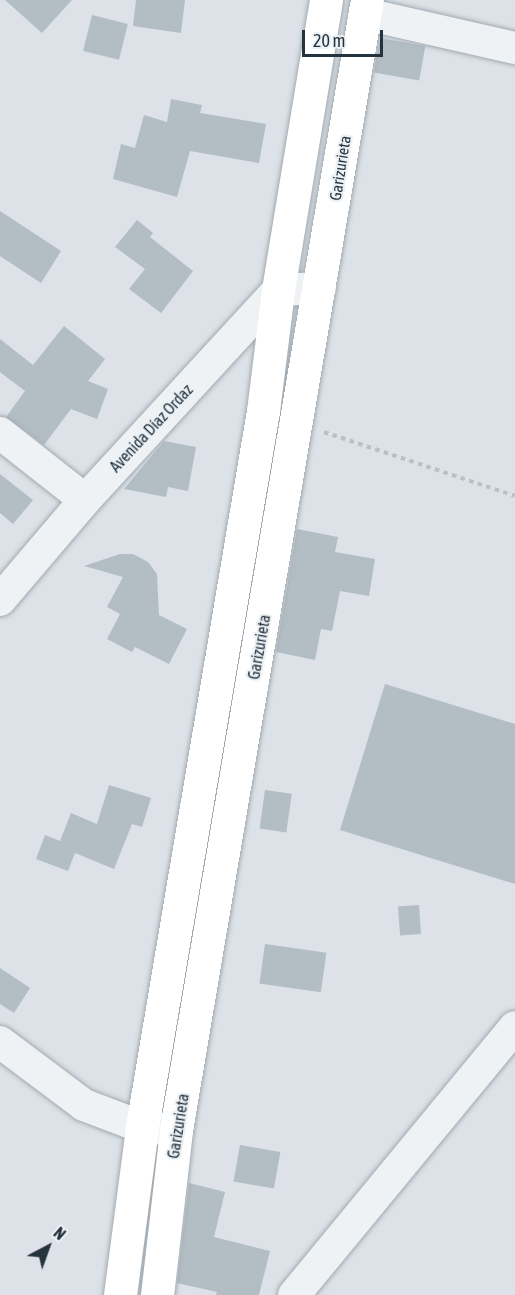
<!DOCTYPE html>
<html>
<head>
<meta charset="utf-8">
<style>
  body { margin:0 }
  #map { position:relative; width:515px; height:1295px; overflow:hidden; background:#dce2e7; font-family:"Asap Condensed",sans-serif }
  div>[style] { position:absolute }
  .building>* { inset:0; background:#b3bdc4; transform-origin:0 0 }
  .path>* { height:4px; margin-top:-2px; transform-origin:0; background:repeating-linear-gradient(90deg,#bac0c5 0 4.5px,transparent 0 9px) }
  .roads { filter:drop-shadow(0 0 2px #a1aab1) drop-shadow(0 0 2px #a1aab1) }
  .street>* { height:32px; margin:-16px; padding:0 16px; transform-origin:16px; border-radius:16px; background:#eff2f5 }
  .secondary>* { height:33px; margin:-16.5px; padding:0 16.5px; transform-origin:16.5px; border-radius:16.5px; background:#fff }
  span { translate:-50% -50%; white-space:nowrap; text-align:center; line-height:1.15; -webkit-text-stroke:4.5px #ebf1f5; paint-order:stroke }
  .street-label { font-size:16px; color:#25333e }
  .north { position:absolute; left:18px; top:1217px; width:60px; height:60px; -webkit-text-stroke:4px #ebf1f5; paint-order:stroke; rotate:41deg; font-size:16px; font-weight:700; line-height:24px; text-align:center; color:#25333e }
  .north::after { content:''; display:block; margin:auto; width:21px; height:27px; background:#25333e; clip-path:polygon(50% 0,100% 100%,50% 72%,0 100%) }
  .scale { position:absolute; left:302px; top:30px; width:81px; height:27px; box-sizing:border-box; border:3px solid #25333e; border-top:0; padding-left:8px; font-size:18px; line-height:21px; white-space:nowrap; color:#25333e; -webkit-text-stroke:4px #ebf1f5; paint-order:stroke }
</style>
</head>
<body>
<div id="map">
  <div class="building">
    <div style="clip-path:polygon(5px 0,72px 0,42px 33px)"></div>
    <div style="clip-path:polygon(136px 0,185px 0,181px 33px,133px 26px)"></div>
    <div style="left:92px;top:15px;width:37px;height:37px;rotate:14deg"></div>
    <div style="left:380px;top:38px;width:46px;height:35px;rotate:10deg"></div>
    <div style="clip-path:polygon(171px 99px,202px 105px,200px 113px,266px 124px,259px 163px,190px 151px,177px 197px,113px 179px,121px 144px,135px 148px,144px 115px,167px 122px)"></div>
    <div style="clip-path:polygon(0 211px,61px 251px,41px 283px,0 256px)"></div>
    <div style="clip-path:polygon(137px 220px,153px 233px,150px 237px,193px 271px,161px 313px,129px 289px,145px 269px,115px 247px)"></div>
    <div style="clip-path:polygon(64px 326px,105px 359px,88px 381px,108px 389px,97px 419px,71px 409px,44px 445px,6px 417px,25px 391px,0 372px,0 339px,33px 365px)"></div>
    <div style="clip-path:polygon(164px 441px,196px 447px,188px 491px,168px 487px,166px 497px,124px 489px)"></div>
    <div style="clip-path:polygon(0 474px,33px 500px,13px 524px,0 513px)"></div>
    <div style="clip-path:polygon(297px 529px,338px 537px,335px 552px,375px 559px,369px 596px,340px 591px,332px 631px,321px 629px,315px 660px,276px 652px)"></div>
    <div style="clip-path:polygon(120px 554px,133px 554px,148px 562px,157px 574px,159px 615px,187px 629px,169px 664px,135px 647px,132px 652px,107px 639px,120px 614px,107px 607px,123px 577px,84px 566px)"></div>
    <div style="clip-path:polygon(385px 684px,515px 724px,515px 884px,340px 830px)"></div>
    <div style="clip-path:polygon(109px 785px,151px 798px,142px 827px,132px 824px,114px 869px,75px 853px,68px 871px,36px 859px,45px 835px,60px 841px,71px 813px,97px 824px)"></div>
    <div style="left:265px;top:790px;width:27px;height:39px;rotate:8deg"></div>
    <div style="left:419px;top:905px;width:29px;height:21px;rotate:86deg"></div>
    <div style="left:265px;top:944px;width:62px;height:40px;rotate:8deg"></div>
    <div style="clip-path:polygon(0 968px,30px 988px,14px 1013px,0 1004px)"></div>
    <div style="left:240px;top:1145px;width:41px;height:37px;rotate:10deg"></div>
    <div style="clip-path:polygon(189px 1183px,225px 1192px,214px 1237px,270px 1251px,259px 1295px,216px 1295px,217px 1292px,177px 1283px)"></div>
  </div>
  <div class="path">
    <div style="left:324px;top:432px;width:201px;rotate:18.5deg"></div>
  </div>
  <div class="roads">
    <div class="street">
      <div style="left:365px;top:14px;width:154px;rotate:12.8deg"></div>
      <div style="left:0;top:433px;width:108px;rotate:38.2deg"></div>
      <div style="left:0;top:600px;width:131px;rotate:-49.6deg"></div>
      <div style="left:85px;top:500px;width:285px;rotate:-47.4deg"></div>
      <div style="left:278px;top:290px;width:42px;rotate:-2.7deg"></div>
      <div style="left:0;top:1042px;width:105px;rotate:36.9deg"></div>
      <div style="left:84px;top:1105px;width:62px;rotate:20.8deg"></div>
      <div style="left:142px;top:1127px;width:25px;rotate:5deg"></div>
      <div style="left:294px;top:1295px;width:347px;rotate:-50.5deg"></div>
    </div>
    <div class="secondary">
      <div style="left:120px;top:1295px;width:169px;rotate:-82.5deg"></div>
      <div style="left:142px;top:1127px;width:726px;rotate:-80.41deg"></div>
      <div style="left:263px;top:411px;width:122px;rotate:-82.9deg"></div>
      <div style="left:278px;top:290px;width:294px;rotate:-80.6deg"></div>
      <div style="left:157px;top:1295px;width:166px;rotate:-83.4deg"></div>
      <div style="left:176px;top:1130px;width:1146px;rotate:-80.41deg"></div>
    </div>
  </div>
  <div class="street-label">
    <span style="left:340px;top:168px;rotate:-81deg">Garizurieta</span>
    <span style="left:151px;top:428px;rotate:-47deg">Avenida Díaz Ordaz</span>
    <span style="left:259px;top:647px;rotate:-80deg">Garizurieta</span>
    <span style="left:178px;top:1126px;rotate:-81deg">Garizurieta</span>
  </div>
  <div class="north">N</div>
  <div class="scale">20 m</div>
</div>
</body>
</html>
